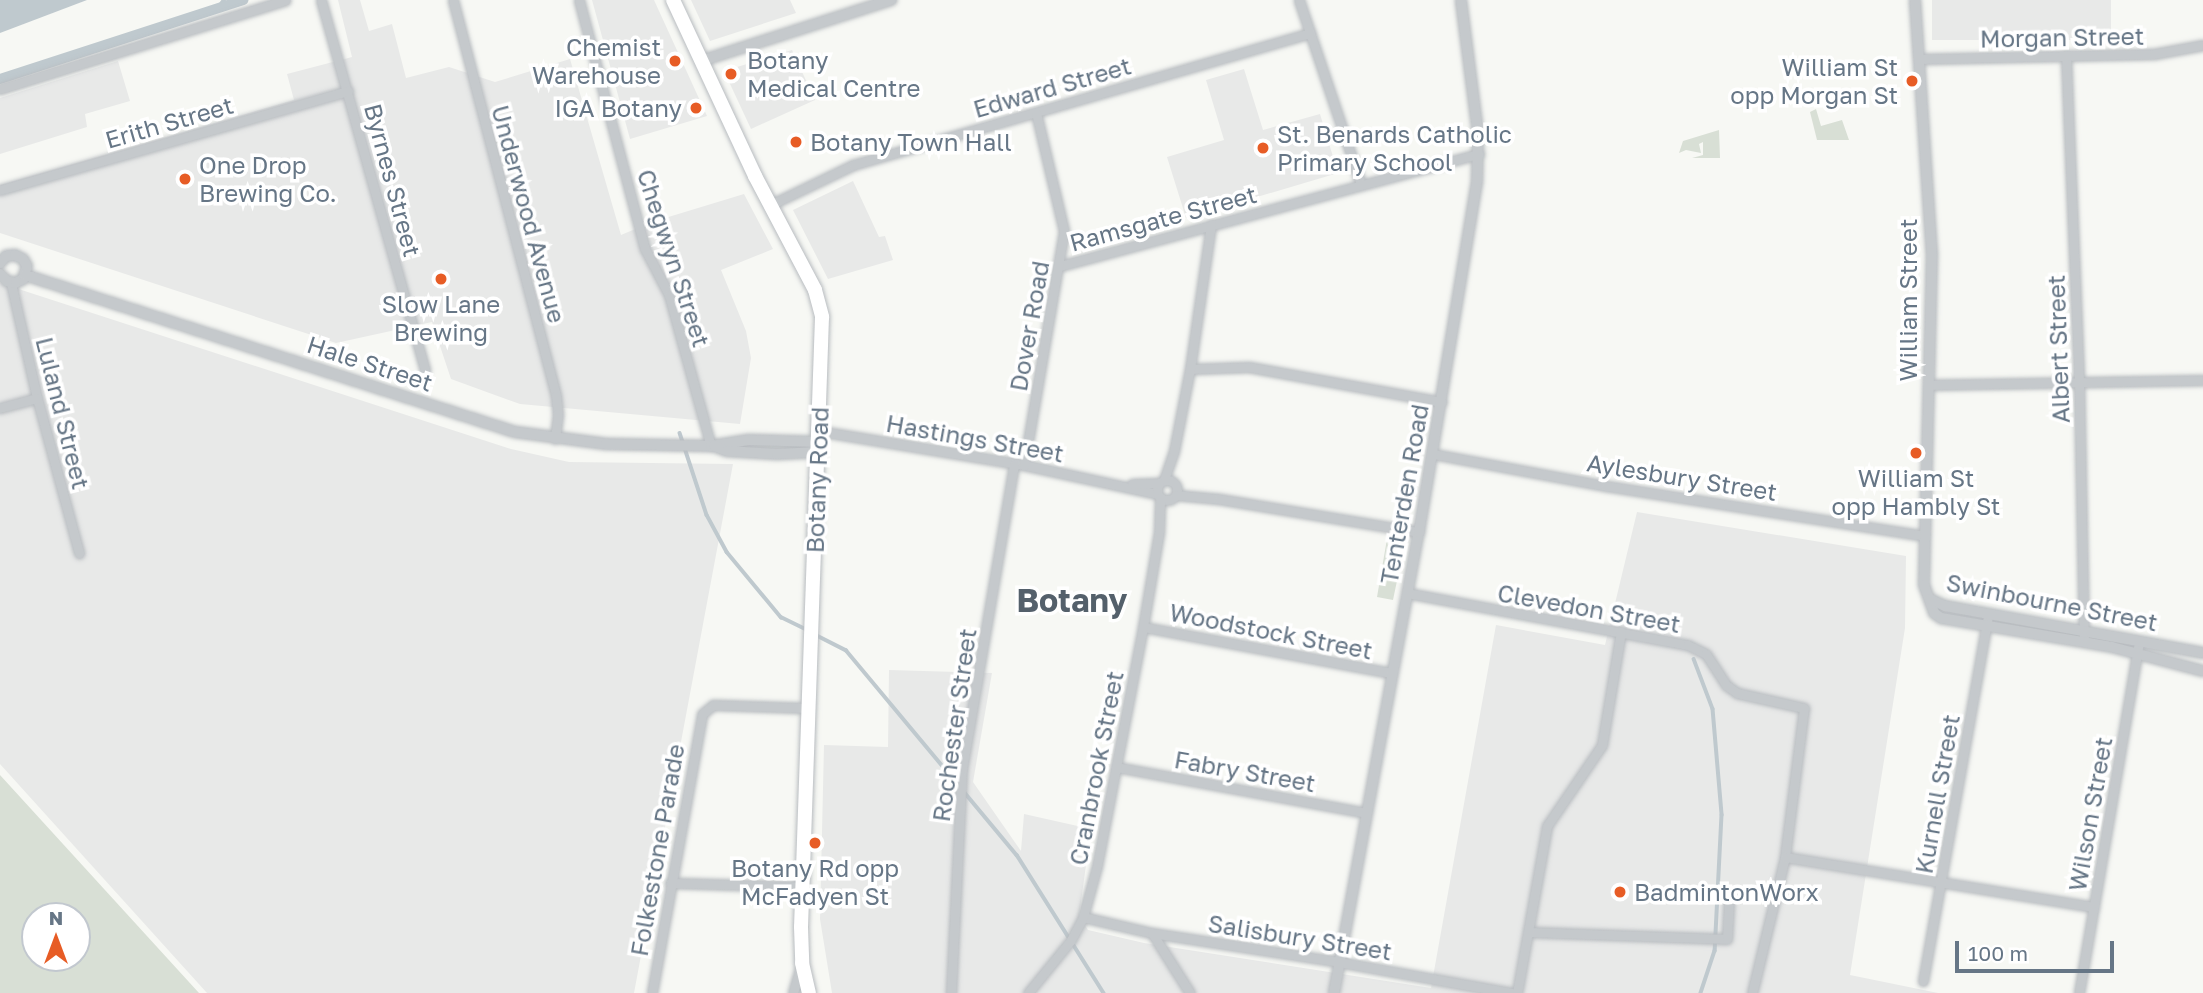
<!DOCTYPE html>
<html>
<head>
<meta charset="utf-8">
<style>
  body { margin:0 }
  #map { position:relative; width:2203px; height:993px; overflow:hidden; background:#f7f8f4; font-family:"Golos Text",sans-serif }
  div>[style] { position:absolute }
  .built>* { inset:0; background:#e8e9e8; transform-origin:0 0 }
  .green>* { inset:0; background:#d8dfd5 }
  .water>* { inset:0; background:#bfc9ce }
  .stream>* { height:3.5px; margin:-1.75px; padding:0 1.75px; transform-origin:1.75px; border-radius:1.75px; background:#bfc9ce }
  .canal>* { height:10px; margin:-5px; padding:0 5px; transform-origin:5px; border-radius:5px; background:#bfc9ce }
  .roads { filter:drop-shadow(0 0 2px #b8bcc0) drop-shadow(0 0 2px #b8bcc0) }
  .minor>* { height:9px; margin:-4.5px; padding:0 4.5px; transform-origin:4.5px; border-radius:4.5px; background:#c5c9cc }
  .minor>.ring { margin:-4.5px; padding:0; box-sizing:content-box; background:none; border:9px solid #c5c9cc; border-radius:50% }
  .tertiary>* { height:10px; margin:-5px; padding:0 5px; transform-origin:5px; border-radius:5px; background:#c5c9cc }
  .primary>* { height:14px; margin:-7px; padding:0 7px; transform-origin:7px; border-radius:7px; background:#fff }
  .dots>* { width:19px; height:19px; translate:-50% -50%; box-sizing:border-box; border:4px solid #fff; border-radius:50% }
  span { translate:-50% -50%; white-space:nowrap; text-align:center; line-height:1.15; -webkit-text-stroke:7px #fff; paint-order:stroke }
  .street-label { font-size:24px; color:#667686 }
  .poi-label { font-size:24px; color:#667686 }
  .right { translate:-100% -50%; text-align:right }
  .left { translate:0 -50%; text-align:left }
  .district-label { font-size:32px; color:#54606b; font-weight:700 }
  .north { position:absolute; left:21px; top:902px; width:70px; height:70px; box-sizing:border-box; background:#fff; border:2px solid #c2c8cf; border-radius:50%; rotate:0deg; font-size:19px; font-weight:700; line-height:28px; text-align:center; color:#667686 }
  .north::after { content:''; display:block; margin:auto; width:24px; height:32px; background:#e75c25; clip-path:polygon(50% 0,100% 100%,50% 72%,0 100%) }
  .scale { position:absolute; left:1955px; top:941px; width:159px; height:32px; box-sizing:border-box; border:4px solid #667686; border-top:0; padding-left:9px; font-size:21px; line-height:24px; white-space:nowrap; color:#667686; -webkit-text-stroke:5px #fff; paint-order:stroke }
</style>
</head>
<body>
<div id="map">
  <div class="built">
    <div style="clip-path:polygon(338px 0,360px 0,369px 31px,392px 24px,406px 78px,449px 67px,495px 82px,570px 59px,621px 235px,652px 222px,744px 194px,773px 249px,721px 270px,746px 331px,751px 358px,740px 424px,520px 404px,451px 379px,432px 322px,336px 343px,0 233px,0 185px,294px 100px,287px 74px,352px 57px)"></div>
    <div style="clip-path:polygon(592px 0,654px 0,707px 116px,630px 139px)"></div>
    <div style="clip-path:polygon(691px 0,790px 0,796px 13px,710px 41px)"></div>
    <div style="left:1932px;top:0;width:179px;height:40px"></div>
    <div style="clip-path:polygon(792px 50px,815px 100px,751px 129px,724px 71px)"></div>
    <div style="clip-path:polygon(118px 61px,130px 101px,85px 114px,87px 127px,0 154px,0 98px)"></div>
    <div style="clip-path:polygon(1244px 69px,1263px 130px,1320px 114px,1338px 173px,1186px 218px,1167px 157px,1224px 140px,1206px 80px)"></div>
    <div style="clip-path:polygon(853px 181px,879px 237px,885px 236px,893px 260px,828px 279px,793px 210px)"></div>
    <div style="clip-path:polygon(0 283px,511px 449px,569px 462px,733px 464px,634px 993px,207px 993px,0 764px)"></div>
    <div style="clip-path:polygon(1637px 512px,1906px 556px,1905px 628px,1850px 975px,1938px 993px,832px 993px,820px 919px,824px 745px,888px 747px,889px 670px,992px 673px,973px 782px,1021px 851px,1024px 814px,1091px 829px,1079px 916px,1088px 930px,1144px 943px,1431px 988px,1496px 625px,1605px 645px)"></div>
  </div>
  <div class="green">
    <div style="clip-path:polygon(1816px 109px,1821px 126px,1842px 120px,1849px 140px,1817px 140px,1810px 112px)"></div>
    <div style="clip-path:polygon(1719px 130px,1720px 158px,1692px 158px,1703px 155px,1703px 142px,1699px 144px,1701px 153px,1686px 150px,1679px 153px,1683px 141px)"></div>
    <div style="clip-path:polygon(1387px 539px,1399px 544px,1403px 552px,1393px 600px,1377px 597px)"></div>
    <div style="clip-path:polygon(evenodd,0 775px,199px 993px,0 993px,0 775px,35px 916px,77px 916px,77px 958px,35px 958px,35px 916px)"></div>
  </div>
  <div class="water">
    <div style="clip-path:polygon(0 0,87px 0,0 33px)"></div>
  </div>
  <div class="stream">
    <div style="left:218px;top:8px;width:10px;rotate:-53deg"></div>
    <div style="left:680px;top:433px;width:86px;rotate:71.8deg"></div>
    <div style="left:707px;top:515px;width:42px;rotate:61.6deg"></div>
    <div style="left:727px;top:552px;width:85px;rotate:50.3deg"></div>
    <div style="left:781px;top:617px;width:28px;rotate:26deg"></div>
    <div style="left:816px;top:635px;width:34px;rotate:27deg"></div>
    <div style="left:846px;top:650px;width:267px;rotate:50.2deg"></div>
    <div style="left:1017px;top:855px;width:163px;rotate:57.8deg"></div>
    <div style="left:1694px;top:659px;width:53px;rotate:69.2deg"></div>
    <div style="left:1713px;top:709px;width:106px;rotate:85.1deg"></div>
    <div style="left:1722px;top:815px;width:136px;rotate:92.9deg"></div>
    <div style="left:1715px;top:951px;width:44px;rotate:108.4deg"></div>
  </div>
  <div class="canal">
    <div style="left:0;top:79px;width:256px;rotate:-18deg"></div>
  </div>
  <div class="roads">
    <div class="minor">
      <div style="left:321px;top:0;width:385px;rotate:74.3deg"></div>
      <div style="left:453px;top:0;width:409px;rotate:75.4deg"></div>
      <div style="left:556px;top:396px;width:18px;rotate:84deg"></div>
      <div style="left:558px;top:414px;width:25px;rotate:97deg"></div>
      <div style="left:579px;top:0;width:258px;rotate:75.2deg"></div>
      <div style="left:645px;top:249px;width:52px;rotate:62.4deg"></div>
      <div style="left:669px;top:295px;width:157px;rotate:74.5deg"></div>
      <div style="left:1299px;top:0;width:194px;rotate:71.4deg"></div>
      <div style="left:2066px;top:55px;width:327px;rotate:87.7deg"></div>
      <div style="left:2079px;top:382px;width:255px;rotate:88.9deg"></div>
      <div style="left:1921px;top:59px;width:233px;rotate:-1.2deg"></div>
      <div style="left:2154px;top:54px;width:50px;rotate:-10.4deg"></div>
      <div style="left:0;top:89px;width:299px;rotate:-17.3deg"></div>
      <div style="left:0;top:190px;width:362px;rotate:-15.9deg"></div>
      <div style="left:770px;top:205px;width:92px;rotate:-25.7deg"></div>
      <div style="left:853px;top:165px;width:476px;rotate:-16.1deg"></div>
      <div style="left:1060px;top:266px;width:434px;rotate:-15deg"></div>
      <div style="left:11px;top:283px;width:118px;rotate:77.3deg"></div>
      <div style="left:37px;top:398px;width:161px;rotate:74.8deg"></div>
      <div style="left:1190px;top:369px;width:59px;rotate:-1.9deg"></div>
      <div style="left:1249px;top:367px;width:196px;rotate:10.3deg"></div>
      <div style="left:1928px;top:385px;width:275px;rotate:-1deg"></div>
      <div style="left:0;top:408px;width:38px;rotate:-15deg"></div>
      <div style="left:819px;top:431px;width:208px;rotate:9.4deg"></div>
      <div style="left:1024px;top:465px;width:136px;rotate:12.3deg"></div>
      <div style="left:1433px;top:454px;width:176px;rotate:10.5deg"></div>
      <div style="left:1606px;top:486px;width:323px;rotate:8.9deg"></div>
      <div style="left:1024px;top:465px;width:237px;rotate:-80.3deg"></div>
      <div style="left:1064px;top:231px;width:121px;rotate:-103.3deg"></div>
      <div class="ring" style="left:1157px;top:480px;width:11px;height:11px"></div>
      <div style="left:1164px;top:480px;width:31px;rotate:-71deg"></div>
      <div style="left:1174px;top:451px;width:84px;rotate:-79deg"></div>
      <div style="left:1190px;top:369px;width:146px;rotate:-81.7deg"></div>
      <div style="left:1132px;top:484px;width:27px;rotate:-2deg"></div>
      <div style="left:1176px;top:495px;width:43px;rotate:5.3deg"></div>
      <div style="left:1219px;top:499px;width:203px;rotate:9.4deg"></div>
      <div style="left:1407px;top:593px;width:286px;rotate:10.5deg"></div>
      <div style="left:1688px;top:645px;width:20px;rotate:27deg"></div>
      <div style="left:1706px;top:654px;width:37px;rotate:57deg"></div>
      <div style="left:1726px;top:685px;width:14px;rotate:36deg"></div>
      <div style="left:1737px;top:693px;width:69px;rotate:12.6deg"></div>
      <div style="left:1804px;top:708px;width:150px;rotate:97.3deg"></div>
      <div style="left:1785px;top:857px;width:140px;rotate:103.6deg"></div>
      <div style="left:1143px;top:627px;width:252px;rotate:10.5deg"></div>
      <div style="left:1116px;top:767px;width:254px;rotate:10.4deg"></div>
      <div style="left:1785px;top:857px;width:313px;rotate:9.2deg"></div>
      <div style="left:670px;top:883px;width:133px;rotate:1.7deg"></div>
      <div style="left:1083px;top:917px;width:71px;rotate:13.1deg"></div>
      <div style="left:1152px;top:933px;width:189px;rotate:8.8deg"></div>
      <div style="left:1339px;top:962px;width:175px;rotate:10.2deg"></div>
      <div style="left:1528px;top:932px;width:199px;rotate:2deg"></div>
      <div style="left:1727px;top:939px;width:38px;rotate:-87deg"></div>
      <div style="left:1152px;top:933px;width:71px;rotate:57.7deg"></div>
      <div style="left:1923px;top:981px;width:367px;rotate:-79.9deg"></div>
      <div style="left:652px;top:993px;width:283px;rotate:-79.8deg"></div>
      <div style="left:702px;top:714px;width:14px;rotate:-39deg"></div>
      <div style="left:713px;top:705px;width:96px;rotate:1.8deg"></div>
      <div style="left:793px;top:993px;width:29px;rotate:-74deg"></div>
      <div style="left:951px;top:993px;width:224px;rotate:-87.2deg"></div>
      <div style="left:962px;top:769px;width:309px;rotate:-80.3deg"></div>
      <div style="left:1028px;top:993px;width:68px;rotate:-50.9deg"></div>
      <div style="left:1071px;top:940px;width:26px;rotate:-62deg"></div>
      <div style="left:1083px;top:917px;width:53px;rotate:-74.6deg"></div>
      <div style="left:1097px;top:866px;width:243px;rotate:-79.1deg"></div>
      <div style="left:1143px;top:627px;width:96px;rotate:-80.4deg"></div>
      <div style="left:1159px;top:532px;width:34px;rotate:-88deg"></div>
      <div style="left:1517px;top:993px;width:170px;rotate:-79.8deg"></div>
      <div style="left:1547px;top:826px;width:98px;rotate:-55.8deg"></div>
      <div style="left:1602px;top:745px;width:115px;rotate:-80.5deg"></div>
      <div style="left:2079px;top:993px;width:356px;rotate:-80.3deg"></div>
    </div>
    <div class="tertiary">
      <div style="left:1915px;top:0;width:254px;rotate:86.2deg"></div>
      <div style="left:1932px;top:253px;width:332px;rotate:91.4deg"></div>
      <div style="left:1924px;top:585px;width:30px;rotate:70deg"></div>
      <div style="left:1934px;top:613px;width:9px;rotate:36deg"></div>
      <div style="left:1941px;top:618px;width:173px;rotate:9.6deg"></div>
      <div style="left:2112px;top:647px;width:94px;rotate:14.8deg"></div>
      <div style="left:701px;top:61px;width:200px;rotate:-17.8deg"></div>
      <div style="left:0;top:263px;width:9px;rotate:-49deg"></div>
      <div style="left:6px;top:256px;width:9px;rotate:-6deg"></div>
      <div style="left:15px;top:255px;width:9px;rotate:27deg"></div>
      <div style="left:23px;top:259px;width:8px;rotate:60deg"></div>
      <div style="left:27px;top:266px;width:14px;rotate:107deg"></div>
      <div style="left:23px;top:279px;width:9px;rotate:153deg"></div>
      <div style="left:15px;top:283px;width:8px;rotate:-166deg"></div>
      <div style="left:7px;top:281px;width:10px;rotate:-135deg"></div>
      <div style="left:25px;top:275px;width:515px;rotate:17.77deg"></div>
      <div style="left:515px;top:432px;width:92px;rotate:7.5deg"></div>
      <div style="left:606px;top:444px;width:105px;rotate:1.1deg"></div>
      <div style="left:711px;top:446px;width:38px;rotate:-9deg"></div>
      <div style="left:749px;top:440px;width:70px;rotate:1.6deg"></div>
      <div style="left:714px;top:446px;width:14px;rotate:21deg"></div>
      <div style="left:727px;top:451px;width:50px;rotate:3.4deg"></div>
      <div style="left:777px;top:454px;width:41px;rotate:-2.8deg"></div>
      <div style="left:1930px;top:599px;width:17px;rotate:25deg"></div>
      <div style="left:1945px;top:606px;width:262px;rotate:10.3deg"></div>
      <div style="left:1334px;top:993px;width:469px;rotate:-79.6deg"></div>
      <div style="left:1419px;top:532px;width:355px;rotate:-80.6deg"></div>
      <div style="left:1477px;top:182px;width:49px;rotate:-88.8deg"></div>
      <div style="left:1478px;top:133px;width:134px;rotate:-97.3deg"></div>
    </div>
    <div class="primary">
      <div style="left:673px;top:0;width:194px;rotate:65deg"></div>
      <div style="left:755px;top:176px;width:129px;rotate:62.2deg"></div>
      <div style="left:815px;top:290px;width:28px;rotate:75deg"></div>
      <div style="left:822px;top:317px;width:610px;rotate:91.97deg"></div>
      <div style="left:801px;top:927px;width:36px;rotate:88deg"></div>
      <div style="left:802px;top:963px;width:31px;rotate:77deg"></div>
    </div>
  </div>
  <div class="dots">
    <div style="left:675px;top:61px;background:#e75c25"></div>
    <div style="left:731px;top:74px;background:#e75c25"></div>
    <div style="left:1912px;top:81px;background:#e75c25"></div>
    <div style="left:696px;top:108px;background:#e75c25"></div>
    <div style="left:796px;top:142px;background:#e75c25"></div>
    <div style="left:1263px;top:148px;background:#e75c25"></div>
    <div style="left:185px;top:179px;background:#e75c25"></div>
    <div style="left:441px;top:279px;background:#e75c25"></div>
    <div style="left:1916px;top:453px;background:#e75c25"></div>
    <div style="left:815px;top:843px;background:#e75c25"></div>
    <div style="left:1620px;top:892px;background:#e75c25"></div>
  </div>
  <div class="street-label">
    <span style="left:2062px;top:37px;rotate:-1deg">Morgan Street</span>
    <span style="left:1052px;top:87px;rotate:-16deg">Edward Street</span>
    <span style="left:169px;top:122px;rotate:-16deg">Erith Street</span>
    <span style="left:393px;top:180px;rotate:75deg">Byrnes Street</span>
    <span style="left:529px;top:214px;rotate:75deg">Underwood Avenue</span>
    <span style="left:1163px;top:218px;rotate:-15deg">Ramsgate Street</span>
    <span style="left:674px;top:258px;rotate:72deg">Chegwyn Street</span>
    <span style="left:1908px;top:300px;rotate:-90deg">William Street</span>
    <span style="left:1029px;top:326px;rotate:-80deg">Dover Road</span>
    <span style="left:2058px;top:349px;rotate:-92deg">Albert Street</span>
    <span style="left:370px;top:363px;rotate:18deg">Hale Street</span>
    <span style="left:63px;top:413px;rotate:76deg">Luland Street</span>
    <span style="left:975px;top:438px;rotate:10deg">Hastings Street</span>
    <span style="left:1682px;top:477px;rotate:9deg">Aylesbury Street</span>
    <span style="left:817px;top:480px;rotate:-88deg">Botany Road</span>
    <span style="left:1404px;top:494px;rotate:-80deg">Tenterden Road</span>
    <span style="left:2052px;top:602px;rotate:11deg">Swinbourne Street</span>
    <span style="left:1589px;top:608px;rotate:10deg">Clevedon Street</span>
    <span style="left:1271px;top:631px;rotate:11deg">Woodstock Street</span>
    <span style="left:954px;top:725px;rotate:-82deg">Rochester Street</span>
    <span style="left:1096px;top:768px;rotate:-79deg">Cranbrook Street</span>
    <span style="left:1245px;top:771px;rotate:10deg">Fabry Street</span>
    <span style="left:1937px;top:794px;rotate:-80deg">Kurnell Street</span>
    <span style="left:2090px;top:814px;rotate:-80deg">Wilson Street</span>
    <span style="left:657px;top:850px;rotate:-80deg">Folkestone Parade</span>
    <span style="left:1300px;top:937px;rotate:9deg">Salisbury Street</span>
  </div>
  <div class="poi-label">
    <span class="right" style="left:661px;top:61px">Chemist<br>Warehouse</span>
    <span class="left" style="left:747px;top:74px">Botany<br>Medical Centre</span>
    <span class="right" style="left:1898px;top:81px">William St<br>opp Morgan St</span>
    <span class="right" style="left:682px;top:108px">IGA Botany</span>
    <span class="left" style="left:1277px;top:148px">St. Benards Catholic<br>Primary School</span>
    <span class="left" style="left:810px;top:142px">Botany Town Hall</span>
    <span class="left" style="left:199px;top:179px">One Drop<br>Brewing Co.</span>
    <span style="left:441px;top:318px">Slow Lane<br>Brewing</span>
    <span style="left:1916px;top:492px">William St<br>opp Hambly St</span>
    <span style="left:815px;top:882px">Botany Rd opp<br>McFadyen St</span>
    <span class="left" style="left:1634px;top:892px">BadmintonWorx</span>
  </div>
  <div class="district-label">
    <span style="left:1072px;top:600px">Botany</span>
  </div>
  <div class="north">N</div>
  <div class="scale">100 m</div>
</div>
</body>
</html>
